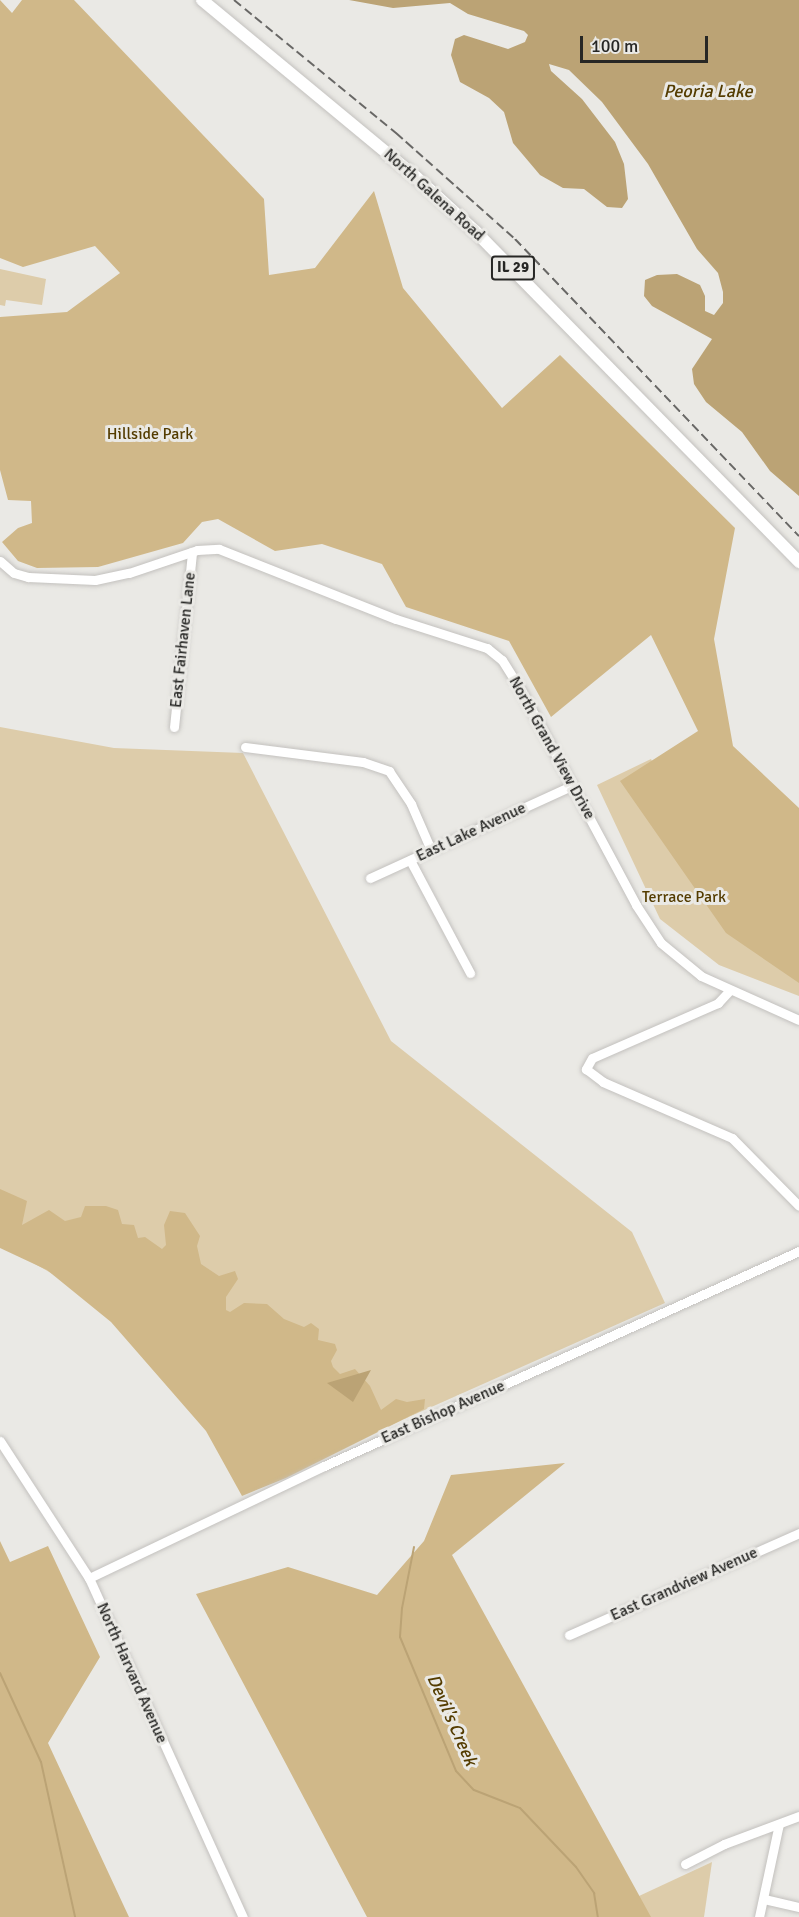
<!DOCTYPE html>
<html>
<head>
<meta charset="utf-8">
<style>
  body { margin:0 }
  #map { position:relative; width:799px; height:1917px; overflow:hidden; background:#eae9e5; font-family:Signika,sans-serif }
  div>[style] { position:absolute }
  .green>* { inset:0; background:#dca }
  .forest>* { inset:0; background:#d0b889 }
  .water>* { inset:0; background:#bba375 }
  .stream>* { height:2px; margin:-1px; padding:0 1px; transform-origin:1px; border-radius:1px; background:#bba375 }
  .roads { filter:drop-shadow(0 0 2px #c3c1be) drop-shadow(0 0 2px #c3c1be) }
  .minor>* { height:9px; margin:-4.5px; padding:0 4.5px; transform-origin:4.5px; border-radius:4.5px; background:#fff }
  .major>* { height:12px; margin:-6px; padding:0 6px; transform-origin:6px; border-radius:6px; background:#fff }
  .rail>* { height:2px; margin-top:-1px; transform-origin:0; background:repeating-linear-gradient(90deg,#686765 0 9px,transparent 0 13.5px) }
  span { translate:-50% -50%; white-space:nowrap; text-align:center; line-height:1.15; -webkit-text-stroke:6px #eae9e5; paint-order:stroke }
  .shield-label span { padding:2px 4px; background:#eae9e5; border:2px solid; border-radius:4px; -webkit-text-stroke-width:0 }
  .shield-label { font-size:15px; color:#272725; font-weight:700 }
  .street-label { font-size:16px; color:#272725 }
  .park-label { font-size:16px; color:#543c00 }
  .water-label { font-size:18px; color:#543c00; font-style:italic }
  .scale { position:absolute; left:580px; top:36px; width:128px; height:27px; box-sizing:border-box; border:3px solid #272725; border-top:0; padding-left:8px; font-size:18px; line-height:21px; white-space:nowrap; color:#272725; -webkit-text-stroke:4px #eae9e5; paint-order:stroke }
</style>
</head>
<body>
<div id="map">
  <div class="green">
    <div style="clip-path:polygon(0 269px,46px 279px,42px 305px,6px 300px,5px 306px,0 305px)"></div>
    <div style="clip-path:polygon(0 727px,114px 748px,243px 753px,391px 1041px,632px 1232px,665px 1303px,243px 1491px,193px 1389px,130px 1318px,0 1244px)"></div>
    <div style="clip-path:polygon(651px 759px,738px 935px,799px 905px,799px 996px,719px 965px,660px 919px,597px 785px)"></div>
    <div style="clip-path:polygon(712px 1862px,704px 1917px,610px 1917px,609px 1910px)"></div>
  </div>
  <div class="forest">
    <div style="clip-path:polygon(0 0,12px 13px,22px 0,74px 0,264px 199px,269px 275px,315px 268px,374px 191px,403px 288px,502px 408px,560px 355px,735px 528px,714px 639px,733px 746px,799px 808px,799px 983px,726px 933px,620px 781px,698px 731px,651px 635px,551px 717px,509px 641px,406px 607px,382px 564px,322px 544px,275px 551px,218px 519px,202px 522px,183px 543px,98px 567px,37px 568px,18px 561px,2px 542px,18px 528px,32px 523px,31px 501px,8px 500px,0 470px,0 317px,67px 312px,120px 273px,95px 246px,23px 267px,0 258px)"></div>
    <div style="clip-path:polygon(0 1189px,27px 1201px,22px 1225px,49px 1210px,65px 1221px,81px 1217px,85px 1206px,106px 1206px,118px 1210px,122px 1224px,134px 1225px,138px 1238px,145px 1237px,162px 1249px,166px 1245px,164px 1225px,170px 1211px,185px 1213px,200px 1236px,197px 1246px,201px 1264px,219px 1276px,235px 1271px,238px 1279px,226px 1297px,226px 1310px,230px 1312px,244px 1303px,267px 1304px,284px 1319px,304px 1327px,311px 1323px,319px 1329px,318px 1340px,335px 1344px,337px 1350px,331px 1361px,333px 1367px,340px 1374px,355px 1369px,370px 1386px,381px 1410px,396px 1399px,407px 1402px,425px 1399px,424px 1409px,286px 1478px,242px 1496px,206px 1431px,111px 1322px,47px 1270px,0 1248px)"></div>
    <div style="clip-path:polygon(565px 1463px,452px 1555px,651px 1917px,367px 1917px,196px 1594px,288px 1567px,377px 1595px,424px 1541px,451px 1475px)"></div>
    <div style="clip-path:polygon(0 1541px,10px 1562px,48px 1546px,100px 1657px,48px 1743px,129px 1917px,0 1917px)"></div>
  </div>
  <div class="water">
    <div style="clip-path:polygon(349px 0,799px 0,799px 496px,770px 471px,742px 432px,706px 402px,694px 384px,692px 369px,712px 339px,652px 306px,644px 296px,645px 280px,657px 275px,677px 274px,700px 285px,705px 296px,705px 311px,714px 315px,723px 303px,723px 292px,718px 273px,697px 249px,648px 164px,602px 102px,569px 70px,549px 64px,551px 71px,582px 99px,615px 142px,624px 164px,628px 199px,622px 208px,607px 207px,584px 189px,563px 188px,540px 175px,513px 143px,504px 112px,489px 98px,460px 82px,451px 55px,455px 39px,464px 35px,508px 49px,525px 42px,528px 35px,524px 31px,468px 14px,450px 3px,393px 8px)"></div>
    <div style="clip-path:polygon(371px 1370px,353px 1402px,327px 1383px)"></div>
  </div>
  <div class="stream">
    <div style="left:414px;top:1547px;width:62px;rotate:101.1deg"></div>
    <div style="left:402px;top:1608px;width:29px;rotate:94deg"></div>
    <div style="left:400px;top:1637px;width:145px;rotate:67.3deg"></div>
    <div style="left:456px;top:1771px;width:26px;rotate:47deg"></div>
    <div style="left:474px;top:1790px;width:49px;rotate:21.4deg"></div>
    <div style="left:520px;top:1808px;width:81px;rotate:46.5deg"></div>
    <div style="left:576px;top:1867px;width:32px;rotate:55deg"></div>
    <div style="left:594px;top:1893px;width:24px;rotate:81deg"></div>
    <div style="left:0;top:1673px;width:98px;rotate:65.3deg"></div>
    <div style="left:41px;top:1762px;width:159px;rotate:77.6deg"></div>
  </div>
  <div class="roads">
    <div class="minor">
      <div style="left:0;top:561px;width:18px;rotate:41deg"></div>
      <div style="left:14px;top:573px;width:15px;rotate:16deg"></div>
      <div style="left:28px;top:577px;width:67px;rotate:2.6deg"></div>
      <div style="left:95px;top:580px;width:35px;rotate:-12deg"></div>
      <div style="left:129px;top:573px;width:72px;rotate:-18.7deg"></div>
      <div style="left:197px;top:550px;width:22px;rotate:-3deg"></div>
      <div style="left:219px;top:549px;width:190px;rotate:21.6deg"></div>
      <div style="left:396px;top:619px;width:96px;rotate:17.7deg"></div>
      <div style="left:487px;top:648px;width:19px;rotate:39deg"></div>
      <div style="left:502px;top:660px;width:38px;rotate:58deg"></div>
      <div style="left:522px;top:692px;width:242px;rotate:61.8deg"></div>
      <div style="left:636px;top:905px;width:45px;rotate:56.7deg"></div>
      <div style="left:661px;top:943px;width:52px;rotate:39.5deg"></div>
      <div style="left:701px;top:976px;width:107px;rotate:24.2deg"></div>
      <div style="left:174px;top:727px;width:176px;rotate:-84.1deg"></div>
      <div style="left:245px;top:747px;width:119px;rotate:7.2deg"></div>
      <div style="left:363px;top:762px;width:28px;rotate:19deg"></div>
      <div style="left:389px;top:771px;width:40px;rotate:56deg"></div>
      <div style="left:411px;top:804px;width:50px;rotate:66.5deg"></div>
      <div style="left:410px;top:860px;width:128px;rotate:62deg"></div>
      <div style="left:370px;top:878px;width:223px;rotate:-24.6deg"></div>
      <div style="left:730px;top:990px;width:18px;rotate:133deg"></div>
      <div style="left:718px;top:1003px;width:137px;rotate:156.4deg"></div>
      <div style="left:592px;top:1058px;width:13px;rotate:119deg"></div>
      <div style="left:586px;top:1069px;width:21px;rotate:37deg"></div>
      <div style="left:603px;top:1082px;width:141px;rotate:23.5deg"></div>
      <div style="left:732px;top:1138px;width:95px;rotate:45.4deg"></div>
      <div style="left:0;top:1441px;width:163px;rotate:57deg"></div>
      <div style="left:89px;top:1578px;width:372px;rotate:65.6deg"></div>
      <div style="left:89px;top:1578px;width:260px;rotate:-25.5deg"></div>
      <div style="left:324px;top:1466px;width:521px;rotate:-24.35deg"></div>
      <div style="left:569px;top:1635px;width:252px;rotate:-23.9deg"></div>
      <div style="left:685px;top:1864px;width:44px;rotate:-27.1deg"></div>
      <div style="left:724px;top:1844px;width:80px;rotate:-20.5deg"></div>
      <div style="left:764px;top:1899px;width:36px;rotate:13deg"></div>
      <div style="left:759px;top:1917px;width:95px;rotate:-77.9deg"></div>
    </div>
    <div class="major">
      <div style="left:202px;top:0;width:278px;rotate:39.6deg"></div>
      <div style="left:416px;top:177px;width:81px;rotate:42.5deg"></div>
      <div style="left:476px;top:232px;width:462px;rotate:45.6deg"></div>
    </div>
  </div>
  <div class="rail">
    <div style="left:234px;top:0;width:210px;rotate:39.4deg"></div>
    <div style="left:396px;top:133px;width:159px;rotate:41.7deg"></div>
    <div style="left:515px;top:239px;width:411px;rotate:46.3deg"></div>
  </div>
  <div class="shield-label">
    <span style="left:513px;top:268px">IL 29</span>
  </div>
  <div class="street-label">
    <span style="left:434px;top:195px;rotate:42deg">North Galena Road</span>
    <span style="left:183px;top:640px;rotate:-84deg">East Fairhaven Lane</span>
    <span style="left:552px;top:748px;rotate:61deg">North Grand View Drive</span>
    <span style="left:471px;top:832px;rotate:-25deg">East Lake Avenue</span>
    <span style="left:443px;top:1412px;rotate:-24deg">East Bishop Avenue</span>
    <span style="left:684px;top:1584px;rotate:-24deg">East Grandview Avenue</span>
    <span style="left:132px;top:1673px;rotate:66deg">North Harvard Avenue</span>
  </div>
  <div class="park-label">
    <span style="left:150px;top:434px">Hillside Park</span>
    <span style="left:684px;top:897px">Terrace Park</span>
  </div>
  <div class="water-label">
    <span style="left:708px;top:91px">Peoria Lake</span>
    <span style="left:452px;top:1720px;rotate:66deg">Devil's Creek</span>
  </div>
  <div class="scale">100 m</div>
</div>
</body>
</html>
